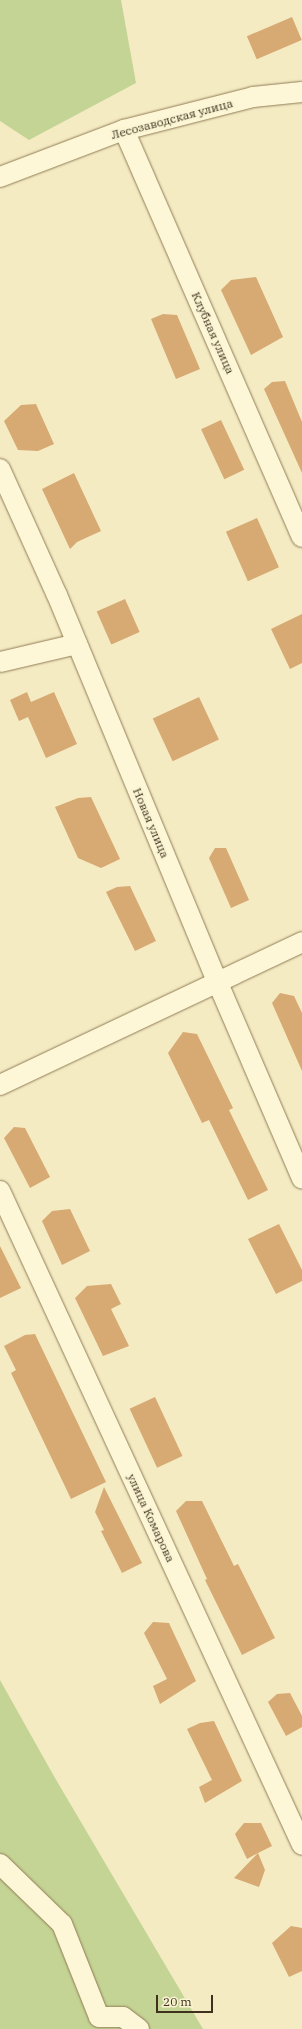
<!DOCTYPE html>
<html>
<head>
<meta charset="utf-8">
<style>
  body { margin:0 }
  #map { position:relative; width:302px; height:2029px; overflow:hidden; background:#f4ebc3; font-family:"IBM Plex Serif",serif }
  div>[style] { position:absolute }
  .green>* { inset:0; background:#c4d495 }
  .building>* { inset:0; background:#d7a973; transform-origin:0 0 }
  .roads { filter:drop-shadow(0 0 1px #917d56) drop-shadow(0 0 1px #917d56) }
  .minor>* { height:20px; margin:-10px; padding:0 10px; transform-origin:10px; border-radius:10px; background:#fdf6d7 }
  span { translate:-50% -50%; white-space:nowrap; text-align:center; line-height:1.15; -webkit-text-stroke:4px #faf4d3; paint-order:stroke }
  .street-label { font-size:12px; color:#3f311d }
  .scale { position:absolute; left:156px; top:1995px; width:57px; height:18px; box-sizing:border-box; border:2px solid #3f311d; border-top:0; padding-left:5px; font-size:12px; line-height:14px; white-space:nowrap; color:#3f311d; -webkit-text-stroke:3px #faf4d3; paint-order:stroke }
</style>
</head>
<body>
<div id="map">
  <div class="green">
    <div style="clip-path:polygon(0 0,121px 0,136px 83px,29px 140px,0 121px)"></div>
    <div style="clip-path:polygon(0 1680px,55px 1778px,203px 2029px,0 2029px)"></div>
  </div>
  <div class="building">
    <div style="left:292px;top:17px;width:25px;height:49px;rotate:67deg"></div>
    <div style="clip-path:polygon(256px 277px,283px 337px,251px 355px,221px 290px,231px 280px)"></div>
    <div style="clip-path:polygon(163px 314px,177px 315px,200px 369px,176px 379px,151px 319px)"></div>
    <div style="clip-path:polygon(285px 381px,302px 422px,302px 473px,264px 389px,272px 382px)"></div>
    <div style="clip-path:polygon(36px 404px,54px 444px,38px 451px,18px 450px,4px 421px,21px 405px)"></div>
    <div style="left:221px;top:420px;width:55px;height:22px;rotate:65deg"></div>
    <div style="clip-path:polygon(74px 473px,101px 531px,77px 542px,70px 549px,42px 489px)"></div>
    <div style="left:257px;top:518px;width:54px;height:34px;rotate:66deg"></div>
    <div style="left:125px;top:599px;width:36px;height:31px;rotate:66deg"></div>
    <div style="clip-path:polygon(302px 614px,302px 663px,290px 669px,271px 629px)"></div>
    <div style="clip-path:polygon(27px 692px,31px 702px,54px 692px,77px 744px,46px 758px,28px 717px,19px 721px,10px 700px)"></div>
    <div style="left:199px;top:697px;width:47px;height:51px;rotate:65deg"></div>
    <div style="clip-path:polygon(91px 797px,120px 859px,101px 868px,78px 858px,55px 807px,78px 798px)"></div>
    <div style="clip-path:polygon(215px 848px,226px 848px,249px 900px,231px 908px,209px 858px)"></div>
    <div style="clip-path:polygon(130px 886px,156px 941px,135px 951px,106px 892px,117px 887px)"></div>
    <div style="clip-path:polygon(280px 993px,294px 996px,302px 1013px,302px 1071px,272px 1003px)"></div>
    <div style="clip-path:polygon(183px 1032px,197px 1034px,233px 1108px,229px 1110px,268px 1190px,248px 1200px,209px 1120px,202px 1123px,168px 1053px)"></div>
    <div style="clip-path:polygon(14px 1127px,25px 1128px,50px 1177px,30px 1188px,4px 1138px)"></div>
    <div style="clip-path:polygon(70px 1209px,90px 1251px,62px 1265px,42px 1221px,52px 1211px)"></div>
    <div style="clip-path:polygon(279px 1224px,302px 1270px,302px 1281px,276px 1294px,248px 1239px)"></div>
    <div style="clip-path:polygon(0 1246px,21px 1288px,0 1298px)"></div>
    <div style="clip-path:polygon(111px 1284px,121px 1304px,111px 1309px,129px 1346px,103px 1356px,75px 1298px,87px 1286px)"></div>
    <div style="clip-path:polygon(35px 1334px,106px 1482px,71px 1499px,11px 1373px,16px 1370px,4px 1346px,25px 1335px)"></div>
    <div style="left:155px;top:1397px;width:65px;height:28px;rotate:65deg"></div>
    <div style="clip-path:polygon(104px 1487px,142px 1563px,122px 1573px,101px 1531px,104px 1530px,95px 1512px)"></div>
    <div style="clip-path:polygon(186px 1501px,202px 1501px,234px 1566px,238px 1564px,275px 1638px,242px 1655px,205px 1580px,207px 1579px,176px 1511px)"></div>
    <div style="clip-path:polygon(153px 1622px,169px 1623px,196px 1681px,160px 1704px,153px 1686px,167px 1679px,144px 1633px)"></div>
    <div style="clip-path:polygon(290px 1693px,302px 1716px,302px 1727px,286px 1736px,268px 1702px,277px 1694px)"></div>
    <div style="clip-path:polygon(214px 1721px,242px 1781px,205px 1803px,199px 1787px,212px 1780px,187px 1729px,200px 1723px)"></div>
    <div style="clip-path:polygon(244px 1823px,261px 1823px,272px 1846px,258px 1853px,265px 1870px,259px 1887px,234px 1878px,258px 1853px,247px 1859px,235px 1834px)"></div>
    <div style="clip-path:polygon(291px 1926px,302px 1928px,302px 1971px,289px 1977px,272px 1943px)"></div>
  </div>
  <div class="roads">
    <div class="minor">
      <div style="left:124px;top:130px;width:444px;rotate:66.4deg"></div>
      <div style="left:0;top:177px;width:133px;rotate:-20.8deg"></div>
      <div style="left:124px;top:130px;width:133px;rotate:-14.3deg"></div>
      <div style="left:253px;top:97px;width:49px;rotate:-5.8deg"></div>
      <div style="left:0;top:469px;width:138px;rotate:65.7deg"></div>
      <div style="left:57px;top:595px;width:418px;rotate:67.5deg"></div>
      <div style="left:217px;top:981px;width:215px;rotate:66.7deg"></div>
      <div style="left:0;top:662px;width:79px;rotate:-13.2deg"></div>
      <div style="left:0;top:1085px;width:334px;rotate:-25.3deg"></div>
      <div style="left:0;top:1191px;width:720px;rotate:65.21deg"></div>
      <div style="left:0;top:1864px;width:86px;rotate:44.1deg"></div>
      <div style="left:62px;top:1924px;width:100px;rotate:68.3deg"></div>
      <div style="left:99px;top:2017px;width:24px"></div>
      <div style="left:123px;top:2017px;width:20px;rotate:37deg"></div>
    </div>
  </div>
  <div class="street-label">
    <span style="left:172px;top:119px;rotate:-15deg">Лесозаводская улица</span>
    <span style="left:213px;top:333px;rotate:66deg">Клубная улица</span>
    <span style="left:151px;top:823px;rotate:67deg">Новая улица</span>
    <span style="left:151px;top:1518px;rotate:65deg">улица Комарова</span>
  </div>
  <div class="scale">20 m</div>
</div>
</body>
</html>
